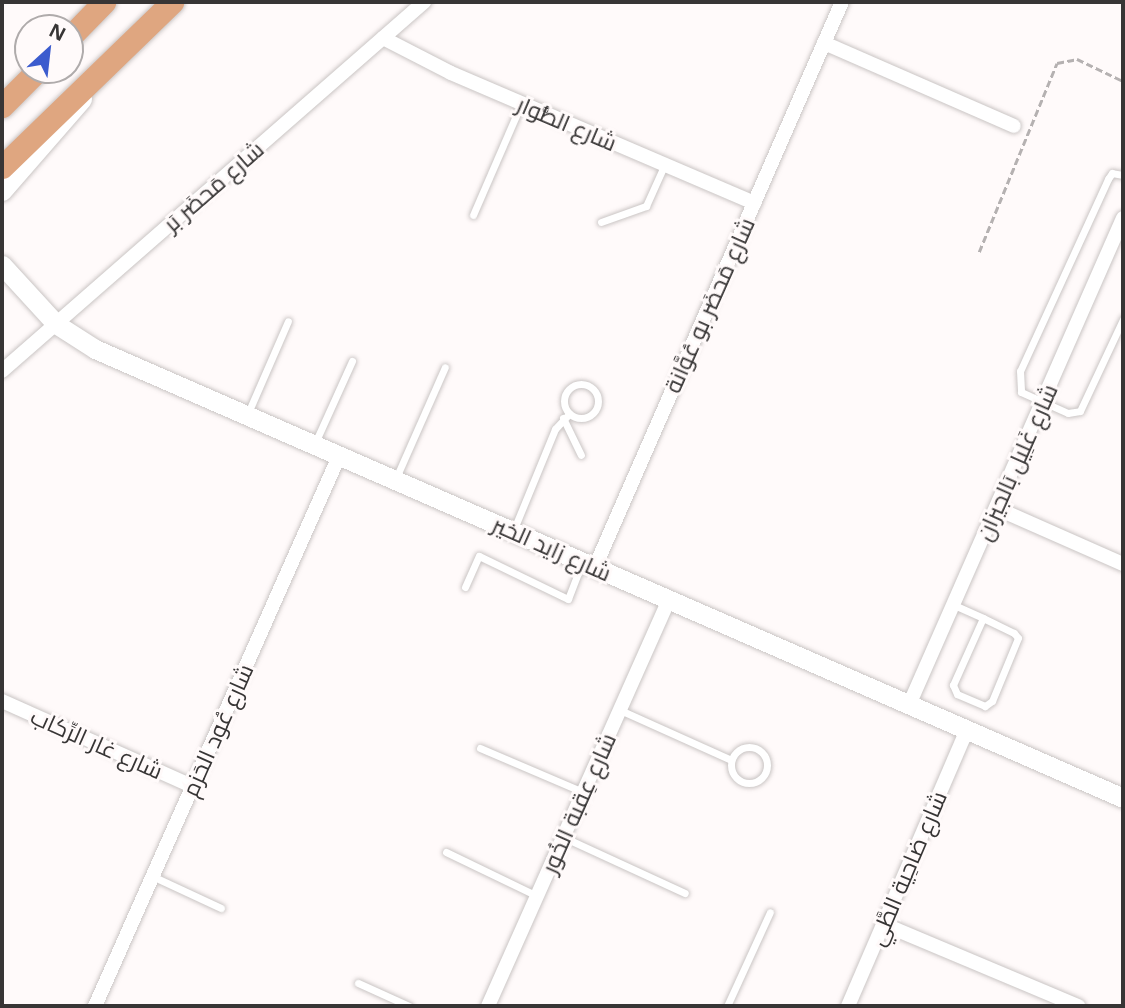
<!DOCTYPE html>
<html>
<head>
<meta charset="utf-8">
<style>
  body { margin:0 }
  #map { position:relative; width:1125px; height:1008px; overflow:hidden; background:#fffafa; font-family:"Open Sans",Cairo,sans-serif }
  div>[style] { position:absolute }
  .path>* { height:2.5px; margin-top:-1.25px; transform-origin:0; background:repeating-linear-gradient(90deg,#b5b1b1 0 7px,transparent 0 10.5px) }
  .roads { filter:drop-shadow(0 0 2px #cac5c4) drop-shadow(0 0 2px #cac5c4) }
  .service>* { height:7px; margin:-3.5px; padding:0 3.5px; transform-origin:3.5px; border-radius:3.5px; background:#fff }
  .service>.ring { margin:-3.5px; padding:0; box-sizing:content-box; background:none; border:7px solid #fff; border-radius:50% }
  .minor>* { height:14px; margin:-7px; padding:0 7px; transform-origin:7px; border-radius:7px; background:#fff }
  .tertiary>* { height:19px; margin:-9.5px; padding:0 9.5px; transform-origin:9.5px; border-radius:9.5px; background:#fff }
  .primary>* { height:23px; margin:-11.5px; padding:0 11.5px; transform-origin:11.5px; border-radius:11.5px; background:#dfa680 }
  span { translate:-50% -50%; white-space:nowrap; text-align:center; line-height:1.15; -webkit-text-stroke:6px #fffafa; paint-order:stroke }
  .street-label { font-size:23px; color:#373535 }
  .frame { position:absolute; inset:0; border:4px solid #373535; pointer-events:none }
  .north { position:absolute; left:14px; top:14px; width:70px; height:70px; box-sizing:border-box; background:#fffafa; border:2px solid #afabab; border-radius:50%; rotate:27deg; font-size:19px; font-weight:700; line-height:28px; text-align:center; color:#373535 }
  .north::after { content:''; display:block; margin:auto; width:24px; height:32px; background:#3c5cce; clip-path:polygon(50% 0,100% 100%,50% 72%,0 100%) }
</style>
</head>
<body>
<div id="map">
  <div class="path">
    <div style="left:979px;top:252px;width:204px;rotate:-67.6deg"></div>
    <div style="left:1057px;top:63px;width:20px;rotate:-11deg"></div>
    <div style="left:1077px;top:59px;width:51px;rotate:25.6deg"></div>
  </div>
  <div class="roads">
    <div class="service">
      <div style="left:1123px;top:175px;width:11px;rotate:-170deg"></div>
      <div style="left:1112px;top:173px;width:7px;rotate:124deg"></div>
      <div style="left:1108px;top:179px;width:211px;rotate:114.6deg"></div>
      <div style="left:1020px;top:371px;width:21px;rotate:87deg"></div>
      <div style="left:1021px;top:392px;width:51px;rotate:24.1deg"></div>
      <div style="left:1068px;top:413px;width:12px;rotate:-9deg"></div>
      <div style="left:1080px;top:411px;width:102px;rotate:-64.9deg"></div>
      <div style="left:473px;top:215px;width:121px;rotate:-66.6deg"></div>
      <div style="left:601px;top:222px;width:48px;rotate:-19.6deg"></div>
      <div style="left:646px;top:206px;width:44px;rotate:-65.8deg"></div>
      <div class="ring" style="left:564px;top:384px;width:27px;height:27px"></div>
      <div style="left:248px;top:413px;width:100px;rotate:-66.5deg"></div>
      <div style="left:563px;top:418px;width:41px;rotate:64.1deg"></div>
      <div style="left:315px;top:443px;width:90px;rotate:-65.7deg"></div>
      <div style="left:396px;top:478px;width:121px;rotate:-66.2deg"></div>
      <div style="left:514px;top:529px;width:108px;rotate:-67.7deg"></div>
      <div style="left:555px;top:429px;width:21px;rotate:-47deg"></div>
      <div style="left:465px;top:587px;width:34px;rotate:-66deg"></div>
      <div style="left:479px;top:556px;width:99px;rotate:25.8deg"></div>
      <div style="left:568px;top:599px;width:40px;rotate:-69deg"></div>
      <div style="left:954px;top:605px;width:32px;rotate:24deg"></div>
      <div style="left:983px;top:618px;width:34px;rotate:26deg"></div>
      <div style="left:1014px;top:633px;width:6px;rotate:51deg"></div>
      <div style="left:1018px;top:638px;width:68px;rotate:112.4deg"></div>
      <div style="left:992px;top:701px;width:9px;rotate:144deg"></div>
      <div style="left:985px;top:706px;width:30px;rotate:-157deg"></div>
      <div style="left:957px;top:694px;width:10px;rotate:-114deg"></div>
      <div style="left:953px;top:685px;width:73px;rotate:-65.9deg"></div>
      <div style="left:620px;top:710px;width:122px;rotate:24.2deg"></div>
      <div class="ring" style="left:731px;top:747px;width:29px;height:29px"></div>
      <div style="left:480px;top:748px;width:112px;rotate:23.1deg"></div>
      <div style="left:563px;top:837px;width:134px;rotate:24.7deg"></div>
      <div style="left:446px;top:852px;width:101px;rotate:25.8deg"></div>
      <div style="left:152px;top:876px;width:76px;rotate:24.9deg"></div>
      <div style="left:358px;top:983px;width:56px;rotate:24.3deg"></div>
      <div style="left:727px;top:1006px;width:103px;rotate:-65.4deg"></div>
    </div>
    <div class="minor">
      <div style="left:383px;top:38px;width:76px;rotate:27.2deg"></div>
      <div style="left:451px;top:73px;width:330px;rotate:23.2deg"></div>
      <div style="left:824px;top:43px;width:207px;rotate:23.6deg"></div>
      <div style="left:2px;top:371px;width:561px;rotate:-41.17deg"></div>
      <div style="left:996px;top:508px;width:139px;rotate:23.8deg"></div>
      <div style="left:595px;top:567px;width:617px;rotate:-66.39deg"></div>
      <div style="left:2px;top:701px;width:208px;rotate:24.1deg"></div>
      <div style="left:909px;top:705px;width:532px;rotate:-66.28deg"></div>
      <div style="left:883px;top:924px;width:212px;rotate:22.8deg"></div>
      <div style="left:95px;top:1006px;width:604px;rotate:-66.07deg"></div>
      <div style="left:488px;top:1006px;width:445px;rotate:-66deg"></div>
      <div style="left:848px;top:1006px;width:301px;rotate:-66.7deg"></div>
    </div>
    <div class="tertiary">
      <div style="left:2px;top:191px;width:122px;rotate:-49deg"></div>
      <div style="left:2px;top:265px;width:80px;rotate:47.5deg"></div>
      <div style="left:56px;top:324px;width:46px;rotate:32.7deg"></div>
      <div style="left:95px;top:349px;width:1122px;rotate:23.59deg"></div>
    </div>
    <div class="primary">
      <div style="left:70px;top:37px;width:49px;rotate:-45.8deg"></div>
      <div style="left:2px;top:106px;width:51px;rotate:-45deg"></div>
      <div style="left:2px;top:167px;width:237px;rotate:-44.1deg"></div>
    </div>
  </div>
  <div class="street-label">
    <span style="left:567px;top:123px;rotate:23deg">شارع الطُّوار</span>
    <span style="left:213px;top:186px;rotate:-41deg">شارع مَحضَر بَر</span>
    <span style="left:709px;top:305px;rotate:-66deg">شارع مَحضَر بو عُوَّانة</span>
    <span style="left:1016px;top:462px;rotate:-66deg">شارع غَلِيل بَالجيزان</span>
    <span style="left:552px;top:548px;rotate:24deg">شارع زايد الخير</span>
    <span style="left:217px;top:730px;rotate:-66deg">شارع عُود الحَزم</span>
    <span style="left:97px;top:743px;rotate:24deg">شارع غار الرِّكاب</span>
    <span style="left:578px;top:803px;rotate:-66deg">شارع عِقبة الخُور</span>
    <span style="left:907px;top:868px;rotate:-67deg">شارع ضاحِية الطَّي</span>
  </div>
  <div class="frame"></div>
  <div class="north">N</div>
</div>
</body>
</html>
